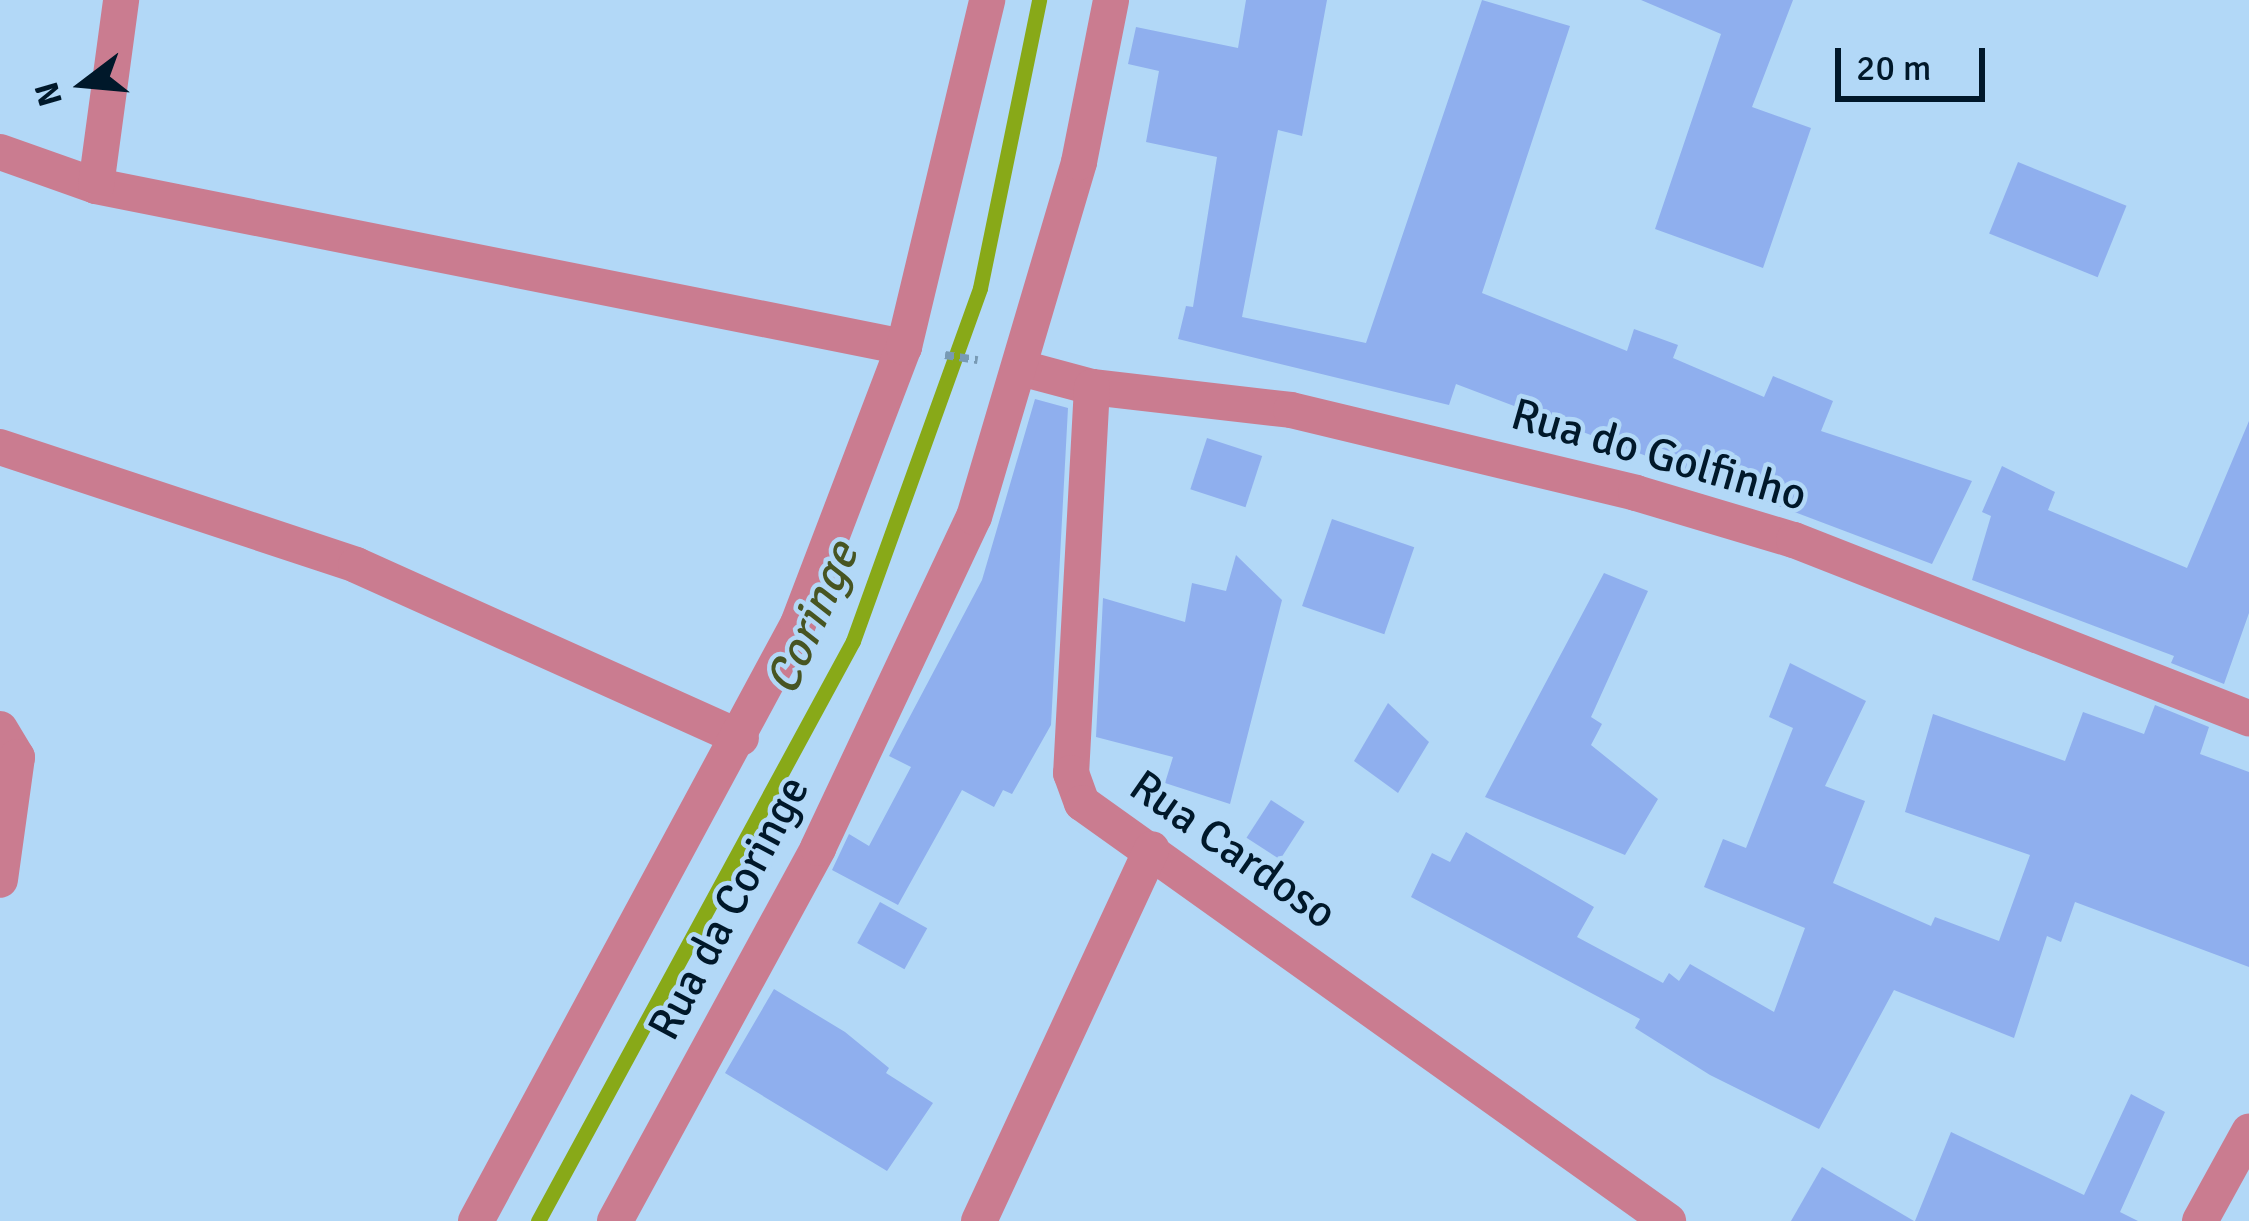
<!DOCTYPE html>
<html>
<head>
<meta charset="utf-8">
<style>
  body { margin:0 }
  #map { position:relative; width:2249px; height:1221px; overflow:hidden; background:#b2d8f7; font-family:Signika,sans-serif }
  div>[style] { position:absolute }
  .stream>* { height:15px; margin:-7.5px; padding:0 7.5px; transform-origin:7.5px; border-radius:7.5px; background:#88a918 }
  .building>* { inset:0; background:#8fafee; transform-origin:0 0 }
  .path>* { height:8px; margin-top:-4px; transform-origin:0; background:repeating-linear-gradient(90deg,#789ab4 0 9px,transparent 0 15px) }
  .street>* { height:36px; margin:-18px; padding:0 18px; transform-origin:18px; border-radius:18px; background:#ca7c90 }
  span { translate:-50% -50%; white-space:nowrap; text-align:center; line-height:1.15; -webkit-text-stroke:9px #b2d8f7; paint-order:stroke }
  .street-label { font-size:45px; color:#00182a }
  .water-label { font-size:48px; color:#475522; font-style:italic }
  .north { position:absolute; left:24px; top:24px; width:120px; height:120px; -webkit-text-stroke:9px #b2d8f7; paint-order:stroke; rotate:254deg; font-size:33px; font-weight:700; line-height:48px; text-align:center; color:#00182a }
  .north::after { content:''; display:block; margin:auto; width:42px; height:54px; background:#00182a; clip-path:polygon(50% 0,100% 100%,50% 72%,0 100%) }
  .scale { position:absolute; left:1835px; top:48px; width:150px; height:54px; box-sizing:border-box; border:6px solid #00182a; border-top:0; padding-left:15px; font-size:36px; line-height:42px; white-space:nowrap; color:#00182a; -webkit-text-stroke:9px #b2d8f7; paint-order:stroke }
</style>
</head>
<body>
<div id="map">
  <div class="stream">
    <div style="left:538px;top:1221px;width:660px;rotate:-61.49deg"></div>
    <div style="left:853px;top:641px;width:375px;rotate:-70.2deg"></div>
    <div style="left:980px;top:288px;width:294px;rotate:-78.4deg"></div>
  </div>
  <div class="building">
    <div style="clip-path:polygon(1246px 0,1327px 0,1302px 136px,1278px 130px,1242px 317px,1366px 343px,1482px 0,1570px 26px,1482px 293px,1627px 351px,1634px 329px,1678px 345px,1673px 358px,1764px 397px,1773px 376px,1833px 401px,1821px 431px,1972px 481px,1932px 564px,1456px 384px,1449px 405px,1178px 339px,1186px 306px,1193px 307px,1217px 157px,1146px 142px,1159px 71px,1128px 64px,1136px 27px,1238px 48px)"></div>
    <div style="clip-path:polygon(1641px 0,1793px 0,1752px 107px,1811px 128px,1763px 268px,1655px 229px,1721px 34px)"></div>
    <div style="left:2018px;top:162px;width:117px;height:77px;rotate:22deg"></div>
    <div style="clip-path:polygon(1035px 399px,1068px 408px,1051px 725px,1012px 794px,1003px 790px,994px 807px,962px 790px,898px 905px,832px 870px,849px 834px,869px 846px,911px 767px,889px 756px,982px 580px)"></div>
    <div style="clip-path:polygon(2249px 421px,2249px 613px,2224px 684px,2171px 663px,2174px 656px,1972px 580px,1991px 516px,1982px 512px,2002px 466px,2055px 492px,2048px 510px,2187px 568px)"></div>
    <div style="left:1207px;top:438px;width:58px;height:54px;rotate:18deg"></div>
    <div style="left:1332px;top:519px;width:87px;height:92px;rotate:19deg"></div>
    <div style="clip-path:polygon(1236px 555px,1282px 600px,1230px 804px,1165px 783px,1173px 757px,1096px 737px,1103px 598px,1185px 622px,1192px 583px,1226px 591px)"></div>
    <div style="clip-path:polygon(1604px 573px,1648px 591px,1591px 717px,1602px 724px,1591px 745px,1658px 799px,1625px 855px,1485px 797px)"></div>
    <div style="clip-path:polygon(1790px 663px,1866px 701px,1825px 786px,1865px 801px,1833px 883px,1931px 926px,1935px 917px,1999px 941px,2030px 855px,1905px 812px,1933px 714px,2065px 761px,2083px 712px,2144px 734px,2155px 705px,2209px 727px,2200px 754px,2249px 772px,2249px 967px,2075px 902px,2061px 942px,2047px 936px,2014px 1038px,1894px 990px,1819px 1129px,1710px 1075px,1635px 1028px,1640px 1019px,1411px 897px,1432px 853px,1450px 862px,1466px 832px,1594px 907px,1577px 937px,1663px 983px,1669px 973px,1679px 981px,1690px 964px,1774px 1012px,1805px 928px,1704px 887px,1723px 839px,1746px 848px,1793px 728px,1769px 717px)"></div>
    <div style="clip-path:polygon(1388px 703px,1429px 742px,1398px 793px,1354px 761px)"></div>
    <div style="left:1271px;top:800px;width:40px;height:45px;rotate:33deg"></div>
    <div style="left:880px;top:902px;width:54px;height:47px;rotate:29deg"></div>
    <div style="clip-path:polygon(774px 989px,845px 1032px,889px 1068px,886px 1073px,933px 1103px,887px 1171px,725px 1073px)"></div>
    <div style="clip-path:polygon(2131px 1094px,2165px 1112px,2120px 1212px,2138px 1221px,1915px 1221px,1951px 1132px,2084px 1195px)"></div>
    <div style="clip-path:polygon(1822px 1167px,1914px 1221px,1791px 1221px)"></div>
  </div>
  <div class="path">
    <div style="left:945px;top:355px;width:33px;rotate:9deg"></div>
  </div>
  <div class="street">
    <div style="left:0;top:152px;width:102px;rotate:19.5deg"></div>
    <div style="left:96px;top:186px;width:824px;rotate:11.27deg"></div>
    <div style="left:96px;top:186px;width:188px;rotate:-82.3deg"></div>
    <div style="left:1021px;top:368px;width:73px;rotate:15deg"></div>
    <div style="left:1092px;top:387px;width:200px;rotate:6.6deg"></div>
    <div style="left:1291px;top:410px;width:355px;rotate:13.5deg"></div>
    <div style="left:1636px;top:493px;width:165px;rotate:16.6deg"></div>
    <div style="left:1794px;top:540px;width:489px;rotate:21.4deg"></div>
    <div style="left:1092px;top:387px;width:387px;rotate:93.1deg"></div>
    <div style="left:1071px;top:773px;width:32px;rotate:70deg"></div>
    <div style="left:1082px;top:803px;width:720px;rotate:35.5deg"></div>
    <div style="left:0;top:447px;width:375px;rotate:18.3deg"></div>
    <div style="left:356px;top:565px;width:422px;rotate:24.2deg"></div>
    <div style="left:0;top:729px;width:33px;rotate:59deg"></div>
    <div style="left:17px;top:757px;width:124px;rotate:97.9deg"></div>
    <div style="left:476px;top:1221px;width:678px;rotate:-61.66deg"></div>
    <div style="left:798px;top:624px;width:297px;rotate:-69.1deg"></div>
    <div style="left:904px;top:347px;width:357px;rotate:-76.5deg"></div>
    <div style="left:615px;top:1221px;width:425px;rotate:-61.4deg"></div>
    <div style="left:818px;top:848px;width:366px;rotate:-64.8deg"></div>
    <div style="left:974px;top:517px;width:370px;rotate:-73.5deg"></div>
    <div style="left:1079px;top:162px;width:165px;rotate:-78.8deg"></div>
    <div style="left:979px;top:1221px;width:410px;rotate:-65.1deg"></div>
    <div style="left:2200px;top:1221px;width:102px;rotate:-61.2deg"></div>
  </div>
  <div class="street-label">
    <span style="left:1659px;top:455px;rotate:16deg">Rua do Golfinho</span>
    <span style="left:1233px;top:850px;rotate:35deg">Rua Cardoso</span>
    <span style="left:729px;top:908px;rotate:-62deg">Rua da Coringe</span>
  </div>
  <div class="water-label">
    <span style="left:812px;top:618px;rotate:-66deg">Coringe</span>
  </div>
  <div class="north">N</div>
  <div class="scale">20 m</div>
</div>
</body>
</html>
